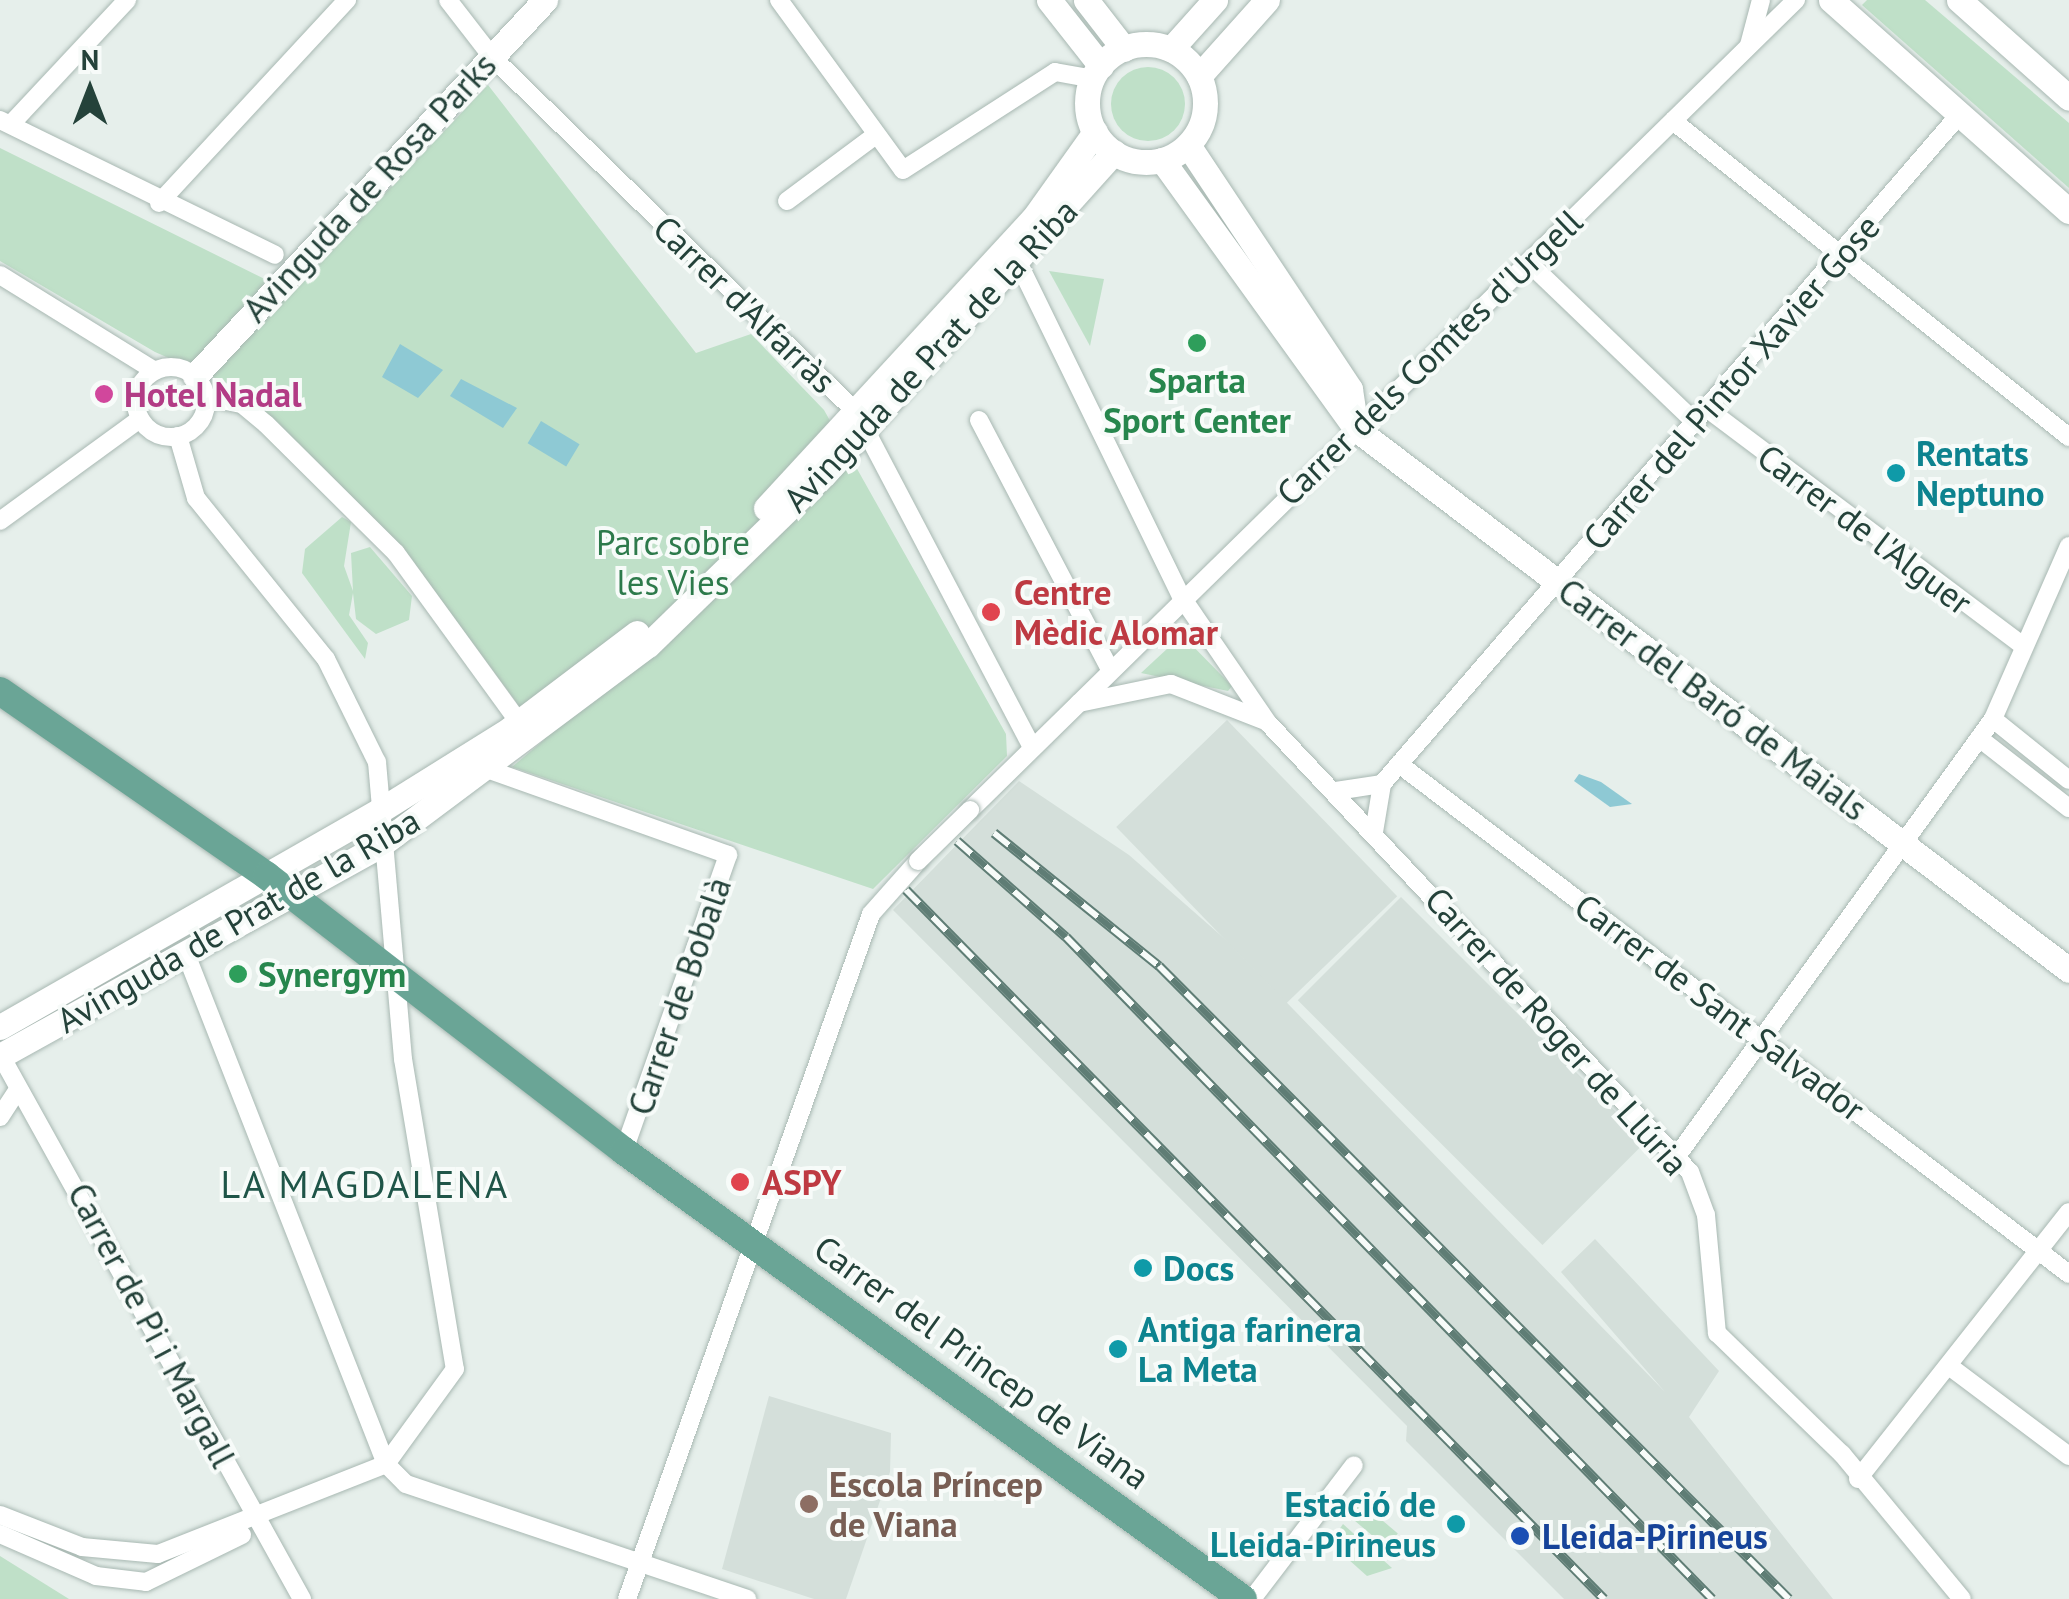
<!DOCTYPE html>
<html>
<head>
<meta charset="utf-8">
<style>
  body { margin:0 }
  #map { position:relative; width:2069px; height:1599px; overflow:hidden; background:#e6efeb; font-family:"PT Sans",sans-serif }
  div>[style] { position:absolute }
  .built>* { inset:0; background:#d4dfda; transform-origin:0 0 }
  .green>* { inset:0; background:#bfe0c8; transform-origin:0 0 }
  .round { border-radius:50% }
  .water>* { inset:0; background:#8ec9d4; transform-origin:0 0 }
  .roads { filter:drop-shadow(0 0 2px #a8b8b2) drop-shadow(0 0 2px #a8b8b2) }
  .street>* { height:18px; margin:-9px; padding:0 9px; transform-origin:9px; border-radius:9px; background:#fff }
  .street>.ring { margin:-9px; padding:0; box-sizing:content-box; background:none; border:18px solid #fff; border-radius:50% }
  .secondary>* { height:25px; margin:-12.5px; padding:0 12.5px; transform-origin:12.5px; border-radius:12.5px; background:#fff }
  .secondary>.ring { margin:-12.5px; padding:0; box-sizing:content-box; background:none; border:25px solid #fff; border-radius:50% }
  .primary>* { height:28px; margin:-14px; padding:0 14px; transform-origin:14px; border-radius:14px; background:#6aa596 }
  .rail>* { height:10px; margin-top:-5px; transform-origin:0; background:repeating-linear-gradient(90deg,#f7fbf9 0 19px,#5f7d75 0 38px); box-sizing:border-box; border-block:2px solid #5f7d75 }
  .bridges { filter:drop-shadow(0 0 2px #a8b8b2) drop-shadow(0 0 2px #a8b8b2) }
  .street-bridge>* { height:18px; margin:-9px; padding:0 9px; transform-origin:9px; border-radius:9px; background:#fff }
  .dots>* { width:28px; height:28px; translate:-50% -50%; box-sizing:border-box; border:5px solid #f7fbf9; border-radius:50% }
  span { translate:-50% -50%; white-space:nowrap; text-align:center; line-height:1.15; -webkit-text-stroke:8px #f7fbf9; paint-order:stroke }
  .street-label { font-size:35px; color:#24423a }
  .leisure-label { font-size:35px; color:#27864d; font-weight:700 }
  .left { translate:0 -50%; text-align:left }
  .hotel-label { font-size:35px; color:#b23c85; font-weight:700 }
  .culture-label { font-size:35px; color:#0d838f; font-weight:700 }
  .right { translate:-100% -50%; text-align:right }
  .park-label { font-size:35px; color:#2d7a4b }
  .health-label { font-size:35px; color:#be3a42; font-weight:700 }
  .education-label { font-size:35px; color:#785e54; font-weight:700 }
  .transit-label { font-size:35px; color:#164399; font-weight:700 }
  .neighbourhood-label { font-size:38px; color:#1f5548; letter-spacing:2.5px }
  .north { position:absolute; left:40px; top:40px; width:100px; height:100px; -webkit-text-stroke:8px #f7fbf9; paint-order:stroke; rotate:0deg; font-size:28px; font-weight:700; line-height:40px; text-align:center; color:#24423a }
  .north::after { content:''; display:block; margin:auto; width:35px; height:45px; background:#24423a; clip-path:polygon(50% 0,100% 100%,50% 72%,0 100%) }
</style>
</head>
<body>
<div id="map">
  <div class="built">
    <div style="left:1227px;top:720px;width:245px;height:154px;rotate:46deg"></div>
    <div style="clip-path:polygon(1019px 781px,1129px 855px,1225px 939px,1665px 1392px,1561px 1272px,1595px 1239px,1719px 1371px,1689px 1417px,1833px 1599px,1564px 1599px,1406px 1441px,1407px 1426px,893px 910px)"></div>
    <div style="left:1401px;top:897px;width:346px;height:146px;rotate:45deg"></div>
    <div style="clip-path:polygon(769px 1396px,891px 1433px,890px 1472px,846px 1599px,814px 1599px,722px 1569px)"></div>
  </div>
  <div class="green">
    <div style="clip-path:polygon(1867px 0,1925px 0,2069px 123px,2069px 188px,1862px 5px)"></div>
    <div class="round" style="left:1111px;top:67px;width:74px;height:74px"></div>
    <div style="clip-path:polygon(488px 85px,696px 353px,751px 334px,824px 410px,1006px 734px,1007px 756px,873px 889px,512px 767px,544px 740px,421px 573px,351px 498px,240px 389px,155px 352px,0 261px,0 148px,291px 292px)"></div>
    <div style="clip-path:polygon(1049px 271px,1104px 279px,1090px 346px)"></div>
    <div style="clip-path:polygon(342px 517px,351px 522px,344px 566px,353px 591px,351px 553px,370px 547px,412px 596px,409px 620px,376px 634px,356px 619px,353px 593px,349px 615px,368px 643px,365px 659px,302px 573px,305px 549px)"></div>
    <div style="clip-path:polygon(1182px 635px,1232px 686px,1228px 691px,1141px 673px)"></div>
    <div style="left:1358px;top:1500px;width:52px;height:18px;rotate:40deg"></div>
    <div style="clip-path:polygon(1343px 1524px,1392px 1568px,1367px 1576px,1330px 1543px)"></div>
    <div style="clip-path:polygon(0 1556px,69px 1599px,0 1599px)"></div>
  </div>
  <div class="water">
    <div style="clip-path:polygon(400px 344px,443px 370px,418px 398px,382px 377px)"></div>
    <div style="clip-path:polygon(461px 379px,517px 408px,503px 428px,450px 396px)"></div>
    <div style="left:541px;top:421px;width:45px;height:26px;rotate:31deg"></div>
    <div style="clip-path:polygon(1579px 774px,1601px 782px,1632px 804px,1610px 807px,1574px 781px)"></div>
  </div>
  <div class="roads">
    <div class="street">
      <div style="left:448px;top:0;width:72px;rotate:52.3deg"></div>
      <div style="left:492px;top:57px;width:508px;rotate:44.28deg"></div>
      <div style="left:856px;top:412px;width:377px;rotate:62.3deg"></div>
      <div style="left:779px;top:0;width:210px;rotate:53.9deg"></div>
      <div style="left:903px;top:170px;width:181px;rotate:-32.8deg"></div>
      <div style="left:1055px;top:72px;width:39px;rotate:10deg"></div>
      <div style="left:1749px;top:45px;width:47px;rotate:-75.1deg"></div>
      <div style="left:0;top:120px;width:306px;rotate:26.1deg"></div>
      <div style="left:1673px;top:121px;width:507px;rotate:38.59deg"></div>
      <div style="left:11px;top:124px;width:170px;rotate:-46.9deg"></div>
      <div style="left:787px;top:201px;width:111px;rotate:-36.6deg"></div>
      <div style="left:159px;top:203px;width:277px;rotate:-47.2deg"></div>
      <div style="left:1018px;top:262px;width:372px;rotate:64deg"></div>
      <div style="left:1181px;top:596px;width:154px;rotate:55.6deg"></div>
      <div style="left:1268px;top:723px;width:616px;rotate:46.78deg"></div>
      <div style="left:1690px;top:1172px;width:46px;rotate:69.6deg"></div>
      <div style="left:1706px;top:1215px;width:119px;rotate:84.7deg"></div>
      <div style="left:1717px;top:1333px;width:174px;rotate:44.1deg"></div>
      <div style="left:1842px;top:1454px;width:188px;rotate:50.4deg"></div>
      <div style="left:1529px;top:263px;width:233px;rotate:43.8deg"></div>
      <div style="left:0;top:275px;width:182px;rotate:31.8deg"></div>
      <div class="ring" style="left:136px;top:367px;width:52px;height:52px"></div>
      <div style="left:206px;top:397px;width:37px;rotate:11deg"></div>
      <div style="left:242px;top:404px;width:31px;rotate:40deg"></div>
      <div style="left:266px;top:424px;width:183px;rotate:44.8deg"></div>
      <div style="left:396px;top:553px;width:209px;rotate:54deg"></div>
      <div style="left:1709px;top:410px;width:393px;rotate:36.9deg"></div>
      <div style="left:979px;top:420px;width:280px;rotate:62.3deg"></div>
      <div style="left:178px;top:436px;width:65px;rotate:73.8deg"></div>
      <div style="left:196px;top:498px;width:207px;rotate:51.1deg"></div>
      <div style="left:326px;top:659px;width:115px;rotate:63.7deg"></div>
      <div style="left:377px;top:762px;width:298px;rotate:85deg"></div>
      <div style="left:403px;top:1059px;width:314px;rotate:80.5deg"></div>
      <div style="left:455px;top:1369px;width:117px;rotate:126deg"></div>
      <div style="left:0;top:521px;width:173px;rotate:-36.1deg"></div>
      <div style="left:1079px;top:703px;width:94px;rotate:-11.7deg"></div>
      <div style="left:1171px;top:684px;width:99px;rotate:21.4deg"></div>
      <div style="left:1993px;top:719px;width:97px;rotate:38.8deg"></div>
      <div style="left:1979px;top:738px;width:114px;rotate:37.9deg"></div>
      <div style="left:1399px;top:764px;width:842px;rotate:37.28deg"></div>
      <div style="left:487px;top:769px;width:256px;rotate:19.6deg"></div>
      <div style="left:728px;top:855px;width:314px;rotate:109.4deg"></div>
      <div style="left:1336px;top:791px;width:47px;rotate:-8.7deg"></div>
      <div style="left:970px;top:810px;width:1157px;rotate:-44.44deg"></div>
      <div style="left:1374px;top:832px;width:49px;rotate:-80.5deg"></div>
      <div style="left:1382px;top:784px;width:885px;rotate:-49.22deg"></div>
      <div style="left:186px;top:954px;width:548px;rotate:68.59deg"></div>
      <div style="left:386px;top:1464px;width:28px;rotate:45deg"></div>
      <div style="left:406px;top:1484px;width:360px;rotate:18.6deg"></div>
      <div style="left:0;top:1054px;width:623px;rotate:61.01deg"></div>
      <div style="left:0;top:1117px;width:33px;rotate:-57deg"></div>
      <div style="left:1677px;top:1156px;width:539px;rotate:-54.13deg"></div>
      <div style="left:1993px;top:719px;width:189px;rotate:-66.3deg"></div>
      <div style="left:1949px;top:1366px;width:150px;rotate:36.9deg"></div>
      <div style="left:1858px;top:1479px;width:340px;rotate:-51.7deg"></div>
      <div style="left:0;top:1515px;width:88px;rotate:21.3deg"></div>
      <div style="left:82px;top:1547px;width:76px;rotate:5.3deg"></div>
      <div style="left:158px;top:1554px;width:245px;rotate:-21.5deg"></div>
      <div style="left:0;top:1534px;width:105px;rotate:23.6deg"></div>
      <div style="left:96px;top:1576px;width:50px;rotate:6.8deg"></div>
      <div style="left:146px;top:1582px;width:107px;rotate:-26.1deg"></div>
      <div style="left:627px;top:1599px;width:727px;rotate:-70.39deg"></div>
      <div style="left:871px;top:914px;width:71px;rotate:-48.4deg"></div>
      <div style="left:1252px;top:1599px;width:168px;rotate:-52.7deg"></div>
    </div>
    <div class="secondary">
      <div style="left:1049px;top:0;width:84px;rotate:51.8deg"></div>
      <div style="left:1086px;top:0;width:62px;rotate:52.2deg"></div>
      <div style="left:1831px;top:0;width:318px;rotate:41.6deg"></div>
      <div style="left:1959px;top:0;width:147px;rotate:41.7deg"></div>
      <div class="ring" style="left:1087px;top:44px;width:93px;height:93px"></div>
      <div style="left:1171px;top:49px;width:66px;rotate:-48.1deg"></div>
      <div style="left:1199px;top:76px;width:102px;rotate:-48.2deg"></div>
      <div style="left:1188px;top:145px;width:293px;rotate:56.4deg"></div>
      <div style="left:1350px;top:389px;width:40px;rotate:81.5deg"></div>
      <div style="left:1162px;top:160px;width:332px;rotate:54.2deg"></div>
      <div style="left:1356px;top:429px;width:895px;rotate:37.19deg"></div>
      <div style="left:195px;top:376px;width:514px;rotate:-47.05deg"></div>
      <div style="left:766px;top:508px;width:393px;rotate:-47.3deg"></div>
      <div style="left:1033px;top:219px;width:107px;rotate:-54.5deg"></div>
      <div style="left:0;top:1027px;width:436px;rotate:-29.7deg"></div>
      <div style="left:379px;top:811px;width:155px;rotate:-32deg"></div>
      <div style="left:510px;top:729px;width:159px;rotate:-37.1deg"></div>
      <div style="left:0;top:1056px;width:433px;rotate:-29deg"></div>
      <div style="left:379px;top:846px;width:336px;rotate:-36.8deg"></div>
      <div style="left:648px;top:645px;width:245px;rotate:-44.2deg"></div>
      <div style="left:824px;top:474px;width:433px;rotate:-48deg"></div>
    </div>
    <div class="primary">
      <div style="left:0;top:691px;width:325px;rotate:34.7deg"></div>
      <div style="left:267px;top:876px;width:451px;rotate:37.6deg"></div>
      <div style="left:624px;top:1151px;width:764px;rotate:35.9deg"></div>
    </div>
  </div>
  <div class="rail">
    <div style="left:994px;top:833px;width:212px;rotate:38.9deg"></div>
    <div style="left:1159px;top:966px;width:893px;rotate:45.14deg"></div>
    <div style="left:957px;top:841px;width:145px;rotate:41.4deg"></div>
    <div style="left:1066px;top:937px;width:925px;rotate:45.7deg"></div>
    <div style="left:906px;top:890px;width:995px;rotate:45.45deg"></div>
  </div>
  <div class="bridges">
    <div class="street-bridge">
      <div style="left:918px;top:861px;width:73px;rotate:-44.4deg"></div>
    </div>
  </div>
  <div class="dots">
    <div style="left:1197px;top:343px;background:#2e9e5b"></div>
    <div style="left:104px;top:394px;background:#d1479c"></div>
    <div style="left:1896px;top:473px;background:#0f9aa8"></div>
    <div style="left:991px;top:612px;background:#e0444e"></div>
    <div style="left:238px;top:974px;background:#2e9e5b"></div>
    <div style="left:740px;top:1182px;background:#e0444e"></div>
    <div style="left:1143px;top:1268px;background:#0f9aa8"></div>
    <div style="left:1118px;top:1349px;background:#0f9aa8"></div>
    <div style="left:809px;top:1504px;background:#8d6e63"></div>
    <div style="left:1456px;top:1524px;background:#0f9aa8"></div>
    <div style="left:1520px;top:1536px;background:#1a4fb4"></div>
  </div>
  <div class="street-label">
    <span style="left:369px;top:187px;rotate:-47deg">Avinguda de Rosa Parks</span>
    <span style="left:745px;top:304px;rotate:44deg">Carrer d'Alfarràs</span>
    <span style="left:930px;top:355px;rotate:-47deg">Avinguda de Prat de la Riba</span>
    <span style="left:1429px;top:357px;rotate:-44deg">Carrer dels Comtes d'Urgell</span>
    <span style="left:1731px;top:382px;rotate:-49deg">Carrer del Pintor Xavier Gose</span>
    <span style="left:1865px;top:529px;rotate:37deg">Carrer de l'Alguer</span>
    <span style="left:1713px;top:699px;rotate:37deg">Carrer del Baró de Maials</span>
    <span style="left:238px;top:920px;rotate:-30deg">Avinguda de Prat de la Riba</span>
    <span style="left:679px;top:996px;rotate:-71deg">Carrer de Bobalà</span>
    <span style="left:1720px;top:1007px;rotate:37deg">Carrer de Sant Salvador</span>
    <span style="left:1557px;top:1031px;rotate:48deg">Carrer de Roger de Llúria</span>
    <span style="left:152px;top:1325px;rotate:62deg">Carrer de Pi i Margall</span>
    <span style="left:982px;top:1362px;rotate:36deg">Carrer del Princep de Viana</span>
  </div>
  <div class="leisure-label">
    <span style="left:1197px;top:400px">Sparta<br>Sport Center</span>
    <span class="left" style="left:258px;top:974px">Synergym</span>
  </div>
  <div class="hotel-label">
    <span class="left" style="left:124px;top:394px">Hotel Nadal</span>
  </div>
  <div class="culture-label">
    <span class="left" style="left:1916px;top:473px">Rentats<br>Neptuno</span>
    <span class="left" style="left:1163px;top:1268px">Docs</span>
    <span class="left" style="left:1138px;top:1349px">Antiga farinera<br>La Meta</span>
    <span class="right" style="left:1436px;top:1524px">Estació de<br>Lleida-Pirineus</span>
  </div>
  <div class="park-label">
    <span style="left:673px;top:562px">Parc sobre<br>les Vies</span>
  </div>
  <div class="health-label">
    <span class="left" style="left:1014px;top:612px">Centre<br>Mèdic Alomar</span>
    <span class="left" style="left:762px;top:1182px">ASPY</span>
  </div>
  <div class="education-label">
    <span class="left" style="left:829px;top:1504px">Escola Príncep<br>de Viana</span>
  </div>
  <div class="transit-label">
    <span class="left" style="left:1542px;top:1536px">Lleida-Pirineus</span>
  </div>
  <div class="neighbourhood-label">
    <span style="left:365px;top:1184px">LA MAGDALENA</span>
  </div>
  <div class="north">N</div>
</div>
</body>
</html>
